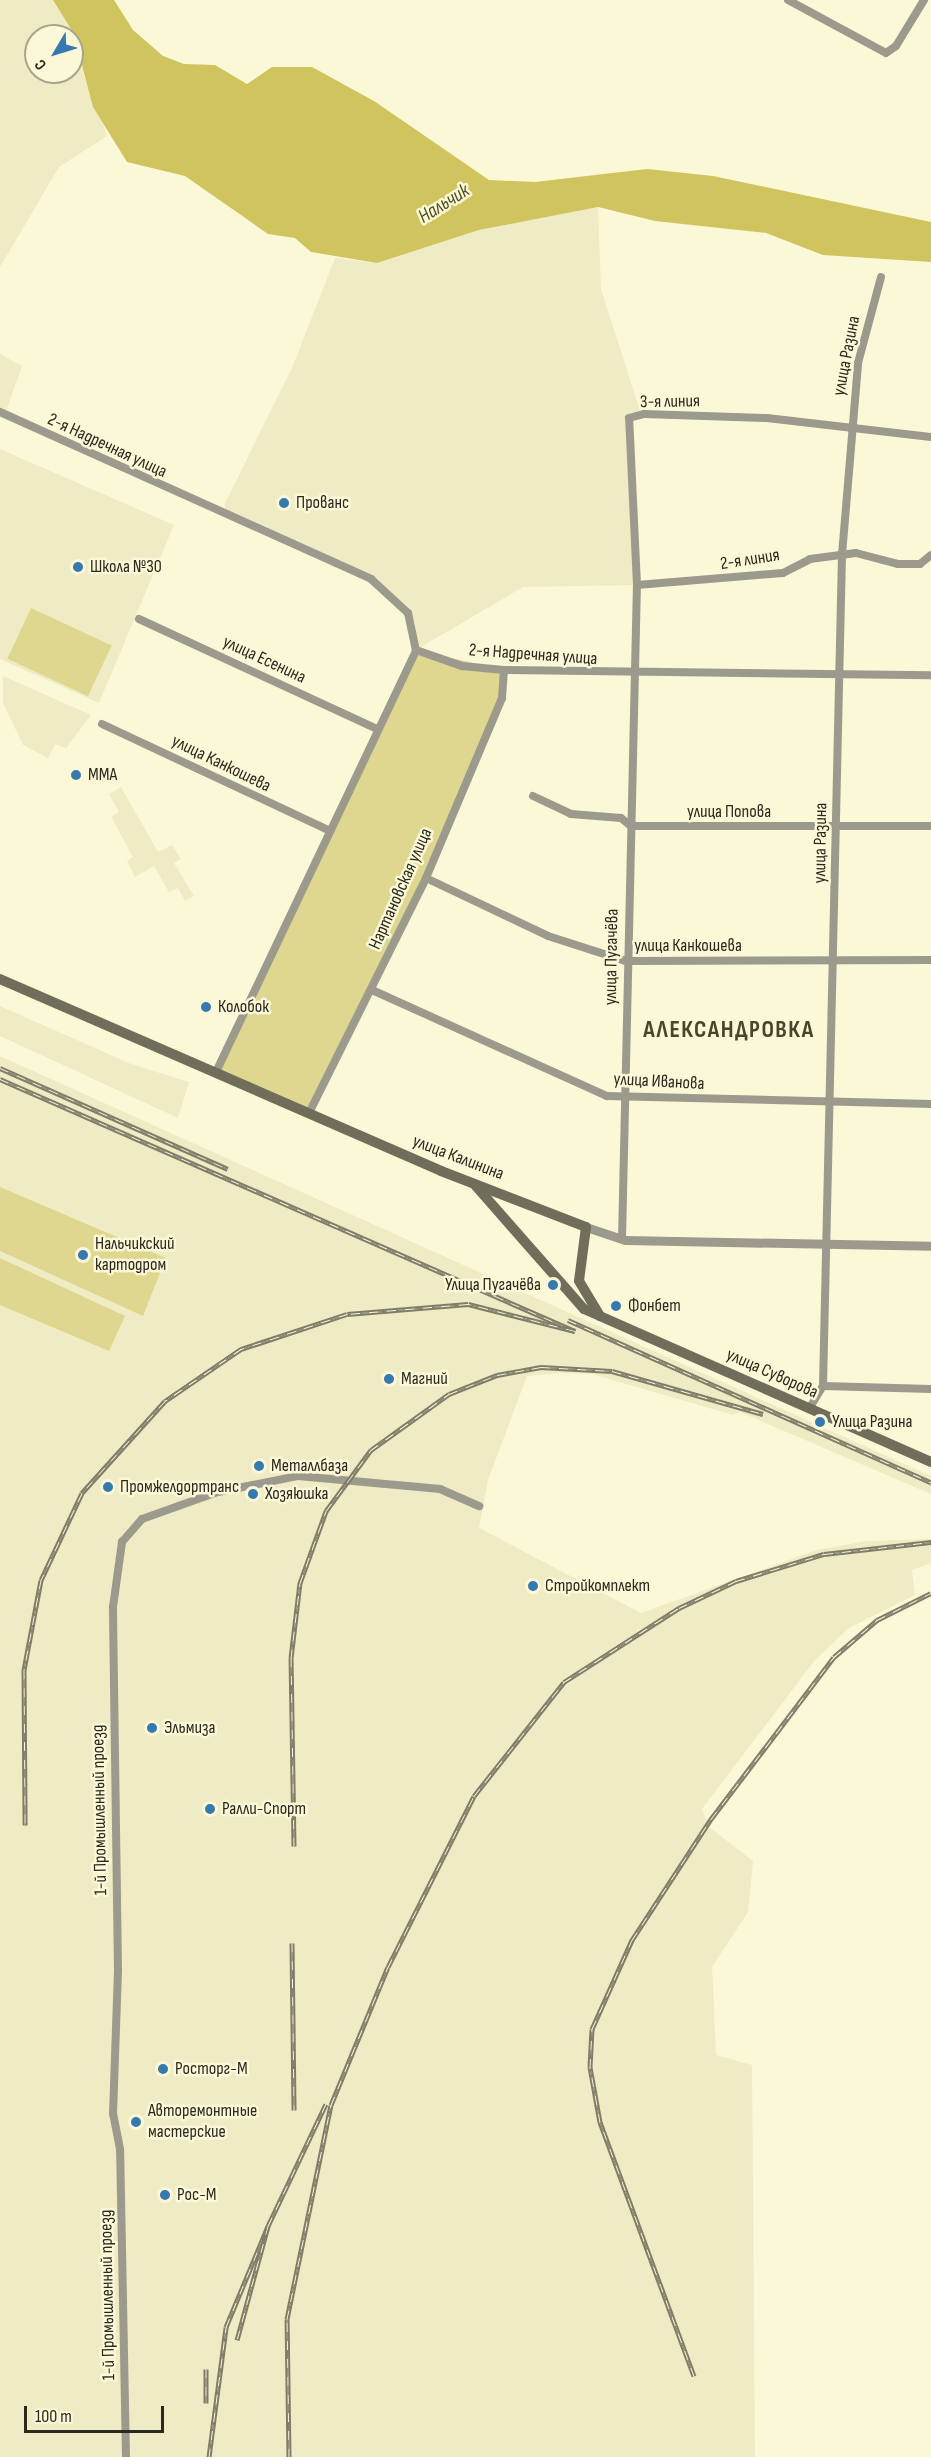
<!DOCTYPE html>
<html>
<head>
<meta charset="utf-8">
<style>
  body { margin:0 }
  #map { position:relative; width:931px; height:2457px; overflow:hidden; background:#fbf8d8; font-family:"Sofia Sans Condensed",sans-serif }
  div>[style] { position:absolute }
  .built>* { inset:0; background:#efebc4 }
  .green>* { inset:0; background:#dfd78f; transform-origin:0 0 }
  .water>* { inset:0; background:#d0c45e }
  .minor>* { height:8px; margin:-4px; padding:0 4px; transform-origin:4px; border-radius:4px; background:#9b9a8d }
  .tertiary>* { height:9px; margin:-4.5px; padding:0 4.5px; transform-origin:4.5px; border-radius:4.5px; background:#9b9a8d }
  .secondary>* { height:10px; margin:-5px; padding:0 5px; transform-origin:5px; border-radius:5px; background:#706e5b }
  .rail>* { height:5px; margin-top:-2.5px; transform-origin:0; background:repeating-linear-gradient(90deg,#fbf8d8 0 9px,#7f7d69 0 18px); box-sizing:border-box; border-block:2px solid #7f7d69 }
  .dots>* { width:16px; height:16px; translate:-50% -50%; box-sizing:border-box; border:3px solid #fbf8d8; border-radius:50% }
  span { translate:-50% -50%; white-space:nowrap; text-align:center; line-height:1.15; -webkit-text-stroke:5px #fbf8d8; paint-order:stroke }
  .street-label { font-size:18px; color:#2b291e }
  .poi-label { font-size:18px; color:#2b291e }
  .left { translate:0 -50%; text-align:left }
  .right { translate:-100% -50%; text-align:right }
  .water-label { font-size:20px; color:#534f24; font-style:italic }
  .district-label { font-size:24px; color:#48452b; font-weight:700; letter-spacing:1.5px }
  .north { position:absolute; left:24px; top:24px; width:60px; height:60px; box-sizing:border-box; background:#fbf8d8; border:2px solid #a8a58e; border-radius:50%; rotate:232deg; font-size:16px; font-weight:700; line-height:24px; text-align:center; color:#2b291e }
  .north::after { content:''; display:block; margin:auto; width:21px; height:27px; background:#3579af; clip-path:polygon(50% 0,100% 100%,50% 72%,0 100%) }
  .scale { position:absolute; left:24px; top:2406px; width:140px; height:27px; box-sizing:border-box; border:3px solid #2b291e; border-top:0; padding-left:8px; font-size:18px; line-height:21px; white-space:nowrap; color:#2b291e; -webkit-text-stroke:4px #fbf8d8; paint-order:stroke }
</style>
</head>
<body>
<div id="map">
  <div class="built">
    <div style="clip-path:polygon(evenodd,0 0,53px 0,74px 34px,107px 136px,59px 167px,0 267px,0 0,36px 36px,72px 36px,72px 72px,36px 72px,36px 36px)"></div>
    <div style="clip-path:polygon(598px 207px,601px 289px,641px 414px,629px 418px,637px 585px,523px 587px,416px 650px,415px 624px,383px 586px,225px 516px,225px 503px,292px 368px,335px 258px,377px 263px,479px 230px)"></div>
    <div style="clip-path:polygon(0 354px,22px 366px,5px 414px,0 412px)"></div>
    <div style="clip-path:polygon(0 449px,174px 525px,99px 703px,0 659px)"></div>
    <div style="clip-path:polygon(3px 676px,91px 715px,66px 748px,55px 744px,48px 758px,23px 745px,3px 703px)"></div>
    <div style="clip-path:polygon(121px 787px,158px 852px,172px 845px,181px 859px,174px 863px,194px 896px,185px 901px,178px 888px,169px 892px,154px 866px,135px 877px,127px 861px,133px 857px,111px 817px,119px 812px,109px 794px)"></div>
    <div style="clip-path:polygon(0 1006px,131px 1064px,189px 1082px,178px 1118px,0 1036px)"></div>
    <div style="clip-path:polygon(0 1056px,931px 1476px,931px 1494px,740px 1412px,733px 1415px,592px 1374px,559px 1373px,527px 1376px,488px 1480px,479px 1528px,641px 1613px,817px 1550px,867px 1541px,931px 1539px,931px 1563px,912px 1570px,915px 1595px,849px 1628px,815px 1660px,702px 1809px,709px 1827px,753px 1861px,748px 1912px,712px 1967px,716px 2055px,752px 2065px,755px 2457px,0 2457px)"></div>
  </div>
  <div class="green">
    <div style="left:31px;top:608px;width:89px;height:56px;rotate:25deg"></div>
    <div style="clip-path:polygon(416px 650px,504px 670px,503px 690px,426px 878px,309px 1113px,216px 1072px)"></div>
    <div style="clip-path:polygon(0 1187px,166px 1258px,143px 1316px,0 1251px)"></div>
    <div style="clip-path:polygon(0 1258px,125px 1316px,109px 1351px,0 1305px)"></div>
  </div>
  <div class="water">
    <div style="clip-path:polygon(53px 0,114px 0,133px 30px,163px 56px,184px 64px,215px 65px,247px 84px,272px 67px,312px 67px,374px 101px,489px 180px,535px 182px,647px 169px,713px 176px,931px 222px,931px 262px,823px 255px,766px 233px,655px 221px,598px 207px,479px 230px,377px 263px,311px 252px,295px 238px,268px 234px,185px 176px,127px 162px,93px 107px,74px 34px)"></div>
  </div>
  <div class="minor">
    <div style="left:788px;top:0;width:111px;rotate:28.4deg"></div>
    <div style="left:886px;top:53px;width:12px;rotate:-35deg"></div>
    <div style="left:896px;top:46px;width:54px;rotate:-58.7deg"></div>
    <div style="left:0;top:412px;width:407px;rotate:24.2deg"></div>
    <div style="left:371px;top:579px;width:50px;rotate:42.6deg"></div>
    <div style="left:408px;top:613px;width:38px;rotate:78deg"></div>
    <div style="left:637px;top:585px;width:146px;rotate:-4.7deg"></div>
    <div style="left:783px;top:573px;width:30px;rotate:-27deg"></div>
    <div style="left:810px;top:559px;width:46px;rotate:-7.4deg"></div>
    <div style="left:856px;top:553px;width:43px;rotate:14.7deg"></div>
    <div style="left:898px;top:564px;width:22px"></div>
    <div style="left:920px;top:564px;width:14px;rotate:-39deg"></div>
    <div style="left:139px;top:619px;width:262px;rotate:24.8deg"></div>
    <div style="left:416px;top:650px;width:49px;rotate:19.2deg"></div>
    <div style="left:462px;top:666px;width:42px;rotate:5.4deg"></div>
    <div style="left:504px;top:670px;width:427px;rotate:0.7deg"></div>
    <div style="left:102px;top:724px;width:250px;rotate:25.1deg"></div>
    <div style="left:533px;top:796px;width:42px;rotate:25.3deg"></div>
    <div style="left:571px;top:814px;width:50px;rotate:4.6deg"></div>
    <div style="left:621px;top:818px;width:13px;rotate:39deg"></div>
    <div style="left:631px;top:826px;width:300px"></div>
    <div style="left:426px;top:878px;width:135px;rotate:25.4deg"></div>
    <div style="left:548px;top:936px;width:82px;rotate:17.8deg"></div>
    <div style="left:626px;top:961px;width:305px;rotate:-0.2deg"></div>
    <div style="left:372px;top:990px;width:258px;rotate:24.3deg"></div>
    <div style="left:607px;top:1096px;width:324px;rotate:1.4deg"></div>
    <div style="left:216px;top:1072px;width:467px;rotate:-64.6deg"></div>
    <div style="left:309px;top:1113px;width:263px;rotate:-63.5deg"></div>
    <div style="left:426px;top:878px;width:195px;rotate:-67.1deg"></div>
    <div style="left:502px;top:698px;width:28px;rotate:-86deg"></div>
    <div style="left:622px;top:1239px;width:654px;rotate:-88.69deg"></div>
    <div style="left:637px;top:585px;width:167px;rotate:-92.7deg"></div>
    <div style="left:629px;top:418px;width:16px;rotate:-15deg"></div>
    <div style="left:644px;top:414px;width:123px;rotate:1.9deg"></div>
    <div style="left:767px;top:418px;width:165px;rotate:6.6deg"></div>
    <div style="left:823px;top:1386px;width:108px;rotate:1.6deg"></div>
    <div style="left:809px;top:1409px;width:27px;rotate:-59deg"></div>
    <div style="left:823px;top:1386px;width:831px;rotate:-88.69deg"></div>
    <div style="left:842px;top:555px;width:193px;rotate:-85.2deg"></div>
    <div style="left:858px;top:363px;width:89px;rotate:-75deg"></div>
    <div style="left:126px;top:2457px;width:308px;rotate:-91.1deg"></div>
    <div style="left:120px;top:2149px;width:36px;rotate:-101deg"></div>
    <div style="left:113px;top:2114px;width:144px;rotate:-88deg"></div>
    <div style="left:118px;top:1970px;width:363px;rotate:-90.8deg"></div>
    <div style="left:113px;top:1607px;width:66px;rotate:-82.1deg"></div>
    <div style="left:122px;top:1542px;width:30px;rotate:-49deg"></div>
    <div style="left:142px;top:1519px;width:81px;rotate:-19.6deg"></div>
    <div style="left:218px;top:1492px;width:82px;rotate:-11.3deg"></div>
    <div style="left:298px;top:1476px;width:143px;rotate:5.2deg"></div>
    <div style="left:440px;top:1489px;width:43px;rotate:23.6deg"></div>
  </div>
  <div class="tertiary">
    <div style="left:586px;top:1227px;width:41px;rotate:18.4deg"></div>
    <div style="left:625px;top:1240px;width:306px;rotate:1.1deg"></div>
  </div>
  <div class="secondary">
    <div style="left:0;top:979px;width:481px;rotate:23.5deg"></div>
    <div style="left:441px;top:1171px;width:155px;rotate:21.1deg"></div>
    <div style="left:586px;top:1227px;width:54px;rotate:97.4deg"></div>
    <div style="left:579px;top:1281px;width:41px;rotate:59deg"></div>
    <div style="left:475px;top:1185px;width:165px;rotate:48.7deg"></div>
    <div style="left:584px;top:1309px;width:379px;rotate:23.8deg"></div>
  </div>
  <div class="rail">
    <div style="left:0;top:1068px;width:249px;rotate:23.9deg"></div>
    <div style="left:0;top:1079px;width:628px;rotate:23.67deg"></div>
    <div style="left:575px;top:1331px;width:110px;rotate:-165.8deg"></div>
    <div style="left:468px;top:1304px;width:121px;rotate:175.3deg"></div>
    <div style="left:347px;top:1314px;width:112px;rotate:161.7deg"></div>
    <div style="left:241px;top:1349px;width:92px;rotate:145.6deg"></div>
    <div style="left:165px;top:1401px;width:124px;rotate:132.1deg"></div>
    <div style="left:82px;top:1493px;width:96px;rotate:115.2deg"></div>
    <div style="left:41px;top:1580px;width:92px;rotate:100.7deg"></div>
    <div style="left:24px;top:1670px;width:155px;rotate:89.6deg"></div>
    <div style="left:568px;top:1320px;width:398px;rotate:24.1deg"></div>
    <div style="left:294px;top:1846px;width:188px;rotate:-90.9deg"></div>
    <div style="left:291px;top:1658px;width:76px;rotate:-83.2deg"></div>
    <div style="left:300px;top:1583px;width:77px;rotate:-70.1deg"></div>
    <div style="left:326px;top:1511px;width:76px;rotate:-53.6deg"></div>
    <div style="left:371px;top:1450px;width:96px;rotate:-35.7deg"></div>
    <div style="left:449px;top:1394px;width:52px;rotate:-21.6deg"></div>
    <div style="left:497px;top:1375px;width:45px;rotate:-10.3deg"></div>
    <div style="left:541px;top:1367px;width:71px;rotate:3.2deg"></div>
    <div style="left:612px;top:1371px;width:157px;rotate:15.9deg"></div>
    <div style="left:292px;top:1943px;width:167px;rotate:89.3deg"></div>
    <div style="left:268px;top:2226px;width:135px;rotate:-64.6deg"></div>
    <div style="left:206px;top:2369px;width:34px;rotate:90deg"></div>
    <div style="left:694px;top:2376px;width:271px;rotate:-110.3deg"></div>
    <div style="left:600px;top:2122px;width:56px;rotate:-100.3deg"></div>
    <div style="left:590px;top:2067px;width:38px;rotate:-87deg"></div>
    <div style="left:592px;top:2029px;width:98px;rotate:-65.8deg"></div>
    <div style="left:632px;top:1940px;width:145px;rotate:-56.9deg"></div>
    <div style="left:711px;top:1819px;width:203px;rotate:-52.8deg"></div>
    <div style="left:834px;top:1657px;width:57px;rotate:-40.7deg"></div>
    <div style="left:877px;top:1620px;width:60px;rotate:-26.6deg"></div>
    <div style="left:209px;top:2457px;width:131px;rotate:-82.5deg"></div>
    <div style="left:226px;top:2327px;width:109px;rotate:-67.4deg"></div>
    <div style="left:268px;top:2226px;width:118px;rotate:105.2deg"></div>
    <div style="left:289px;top:2457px;width:138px;rotate:-90.8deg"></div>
    <div style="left:287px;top:2319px;width:218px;rotate:-78.4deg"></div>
    <div style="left:331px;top:2105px;width:149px;rotate:-67.6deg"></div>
    <div style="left:388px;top:1967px;width:191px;rotate:-63.3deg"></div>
    <div style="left:474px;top:1796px;width:145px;rotate:-51.7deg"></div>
    <div style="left:564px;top:1682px;width:137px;rotate:-32.8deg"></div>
    <div style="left:679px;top:1608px;width:63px;rotate:-25.3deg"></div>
    <div style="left:736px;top:1581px;width:92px;rotate:-17.1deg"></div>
    <div style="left:824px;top:1554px;width:108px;rotate:-6.4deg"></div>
  </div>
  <div class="dots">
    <div style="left:284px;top:503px;background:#3579af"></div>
    <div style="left:78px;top:567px;background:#3579af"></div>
    <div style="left:76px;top:775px;background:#3579af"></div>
    <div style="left:206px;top:1007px;background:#3579af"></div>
    <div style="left:83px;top:1255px;background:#3579af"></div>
    <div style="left:553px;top:1285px;background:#3579af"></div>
    <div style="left:616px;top:1306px;background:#3579af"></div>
    <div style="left:389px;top:1379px;background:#3579af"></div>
    <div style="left:820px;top:1422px;background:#3579af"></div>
    <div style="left:259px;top:1466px;background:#3579af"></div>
    <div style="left:108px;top:1487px;background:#3579af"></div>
    <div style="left:253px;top:1494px;background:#3579af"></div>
    <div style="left:533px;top:1586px;background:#3579af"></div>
    <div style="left:152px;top:1728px;background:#3579af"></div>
    <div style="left:210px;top:1809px;background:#3579af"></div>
    <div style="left:163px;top:2069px;background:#3579af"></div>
    <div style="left:136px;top:2122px;background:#3579af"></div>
    <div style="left:165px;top:2195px;background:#3579af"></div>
  </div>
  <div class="street-label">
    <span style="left:847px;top:356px;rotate:-79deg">улица Разина</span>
    <span style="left:670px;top:402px;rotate:-1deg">3-я линия</span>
    <span style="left:107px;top:446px;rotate:25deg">2-я Надречная улица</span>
    <span style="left:750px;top:560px;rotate:-9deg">2-я линия</span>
    <span style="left:533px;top:655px;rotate:4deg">2-я Надречная улица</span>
    <span style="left:264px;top:660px;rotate:25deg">улица Есенина</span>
    <span style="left:221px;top:764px;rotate:26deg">улица Канкошева</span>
    <span style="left:729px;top:812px">улица Попова</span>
    <span style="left:821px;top:843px;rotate:-89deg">улица Разина</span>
    <span style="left:401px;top:889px;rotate:-66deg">Нартановская улица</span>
    <span style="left:688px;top:946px">улица Канкошева</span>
    <span style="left:612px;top:957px;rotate:-89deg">улица Пугачёва</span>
    <span style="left:659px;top:1082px;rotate:3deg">улица Иванова</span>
    <span style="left:458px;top:1158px;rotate:21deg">улица Калинина</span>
    <span style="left:772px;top:1374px;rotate:24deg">улица Суворова</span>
    <span style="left:100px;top:1810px;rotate:-91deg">1-й Промышленный проезд</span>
    <span style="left:108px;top:2295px;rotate:-91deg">1-й Промышленный проезд</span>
  </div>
  <div class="poi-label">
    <span class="left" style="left:296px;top:503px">Прованс</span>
    <span class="left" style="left:90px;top:567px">Школа №30</span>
    <span class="left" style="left:88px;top:775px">MMA</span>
    <span class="left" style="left:218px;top:1007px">Колобок</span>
    <span class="left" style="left:95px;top:1255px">Нальчикский<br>картодром</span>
    <span class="right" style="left:541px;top:1285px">Улица Пугачёва</span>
    <span class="left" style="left:628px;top:1306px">Фонбет</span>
    <span class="left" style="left:401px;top:1379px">Магний</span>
    <span class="left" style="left:832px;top:1422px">Улица Разина</span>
    <span class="left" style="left:271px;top:1466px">Металлбаза</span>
    <span class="left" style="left:120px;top:1487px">Промжелдортранс</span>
    <span class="left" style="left:265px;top:1494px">Хозяюшка</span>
    <span class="left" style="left:545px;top:1586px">Стройкомплект</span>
    <span class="left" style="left:164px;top:1728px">Эльмиза</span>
    <span class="left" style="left:222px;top:1809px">Ралли-Спорт</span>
    <span class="left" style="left:175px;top:2069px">Росторг-М</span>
    <span class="left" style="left:148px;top:2122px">Авторемонтные<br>мастерские</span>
    <span class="left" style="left:177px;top:2195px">Рос-М</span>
  </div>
  <div class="water-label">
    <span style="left:444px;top:204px;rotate:-32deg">Нальчик</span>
  </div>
  <div class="district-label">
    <span style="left:729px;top:1030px">АЛЕКСАНДРОВКА</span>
  </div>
  <div class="north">С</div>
  <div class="scale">100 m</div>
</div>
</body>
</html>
